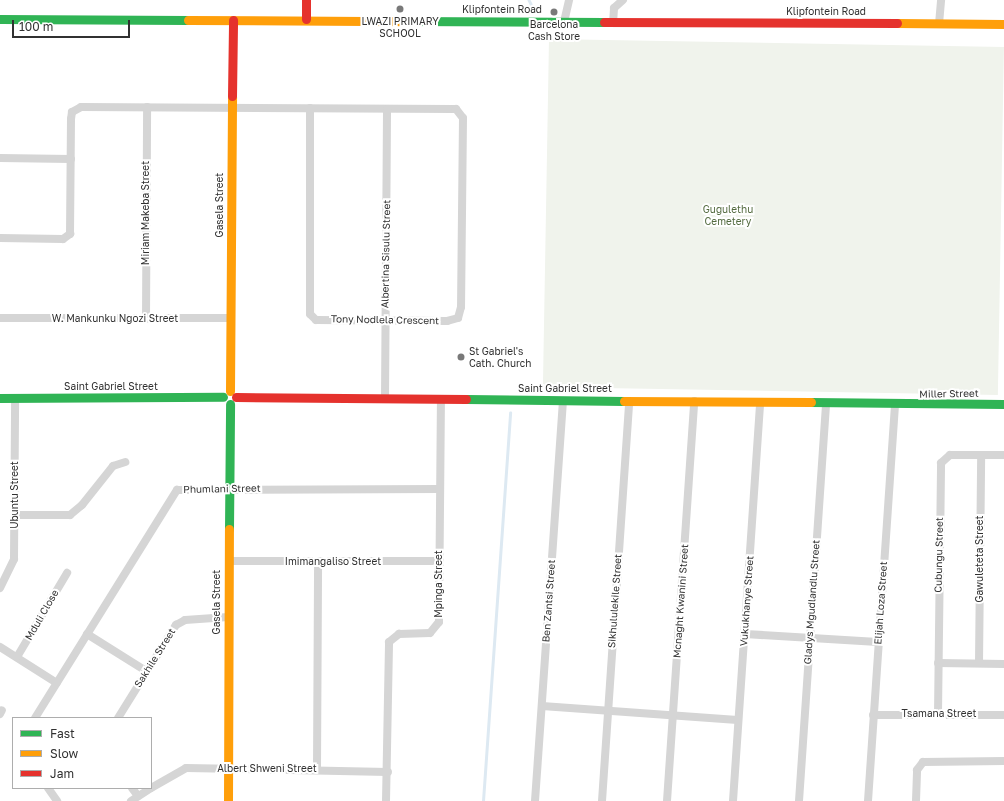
<!DOCTYPE html>
<html>
<head>
<meta charset="utf-8">
<style>
  body { margin:0 }
  #map { position:relative; width:1004px; height:801px; overflow:hidden; background:#fff; font-family:"Golos Text",sans-serif }
  div>[style] { position:absolute }
  .green>* { inset:0; background:#f0f3ec; transform-origin:0 0 }
  .stream>* { height:2.5px; margin:-1.25px; padding:0 1.25px; transform-origin:1.25px; border-radius:1.25px; background:#dde9f2 }
  .street>* { height:8px; margin:-4px; padding:0 4px; transform-origin:4px; border-radius:4px; background:#d5d5d5 }
  .fast>* { height:9px; margin:-4.5px; padding:0 4.5px; transform-origin:4.5px; border-radius:4.5px; background:#30b455 }
  .slow>* { height:9px; margin:-4.5px; padding:0 4.5px; transform-origin:4.5px; border-radius:4.5px; background:#ff9f0a }
  .jam>* { height:9px; margin:-4.5px; padding:0 4.5px; transform-origin:4.5px; border-radius:4.5px; background:#e5322d }
  .dots>* { width:11px; height:11px; translate:-50% -50%; box-sizing:border-box; border:2px solid #fff; border-radius:50% }
  span { translate:-50% -50%; white-space:nowrap; text-align:center; line-height:1.15; -webkit-text-stroke:4px #fff; paint-order:stroke }
  .street-label { font-size:10px; color:#313131 }
  .poi-label { font-size:10px; color:#313131 }
  .left { translate:0 -50%; text-align:left }
  .park-label { font-size:10px; color:#546b40 }
  .legend { position:absolute; left:12px; top:717px; width:140px; height:72px; box-sizing:border-box; background:#fff; border:1px solid #adadad; margin:0; padding:5px 7px; list-style:none; font-size:12px; color:#313131 }
  .legend li { display:flex; align-items:center; gap:8px; height:20px }
  .legend b { width:20px; border:1px solid #adadad }
  .scale { position:absolute; left:12px; top:20px; width:118px; height:18px; box-sizing:border-box; border:2px solid #313131; border-top:0; padding-left:5px; font-size:12px; line-height:14px; white-space:nowrap; color:#313131; -webkit-text-stroke:3px #fff; paint-order:stroke }
</style>
</head>
<body>
<div id="map">
  <div class="green">
    <div style="left:549px;top:39px;width:455px;height:348px;rotate:1deg"></div>
  </div>
  <div class="stream">
    <div style="left:529px;top:0;width:4px;rotate:63deg"></div>
    <div style="left:483px;top:801px;width:389px;rotate:-86deg"></div>
  </div>
  <div class="street">
    <div style="left:564px;top:22px;width:23px;rotate:-77deg"></div>
    <div style="left:613px;top:23px;width:15px;rotate:-86deg"></div>
    <div style="left:614px;top:8px;width:12px;rotate:-42deg"></div>
    <div style="left:939px;top:24px;width:24px;rotate:-85deg"></div>
    <div style="left:0;top:158px;width:71px;rotate:0.8deg"></div>
    <div style="left:0;top:238px;width:63px;rotate:0.9deg"></div>
    <div style="left:63px;top:239px;width:9px;rotate:-36deg"></div>
    <div style="left:70px;top:234px;width:115px;rotate:-89.5deg"></div>
    <div style="left:71px;top:119px;width:7px;rotate:-82deg"></div>
    <div style="left:72px;top:112px;width:10px;rotate:-29deg"></div>
    <div style="left:81px;top:107px;width:372px;rotate:0.3deg"></div>
    <div style="left:453px;top:109px;width:3px"></div>
    <div style="left:456px;top:109px;width:11px;rotate:52deg"></div>
    <div style="left:463px;top:118px;width:189px;rotate:90.6deg"></div>
    <div style="left:461px;top:307px;width:11px;rotate:105deg"></div>
    <div style="left:458px;top:318px;width:11px;rotate:165deg"></div>
    <div style="left:447px;top:321px;width:131px;rotate:-179.6deg"></div>
    <div style="left:316px;top:320px;width:8px;rotate:-135deg"></div>
    <div style="left:310px;top:314px;width:206px;rotate:-90deg"></div>
    <div style="left:0;top:318px;width:230px"></div>
    <div style="left:146px;top:319px;width:212px;rotate:-89.7deg"></div>
    <div style="left:385px;top:399px;width:290px;rotate:-89.6deg"></div>
    <div style="left:15px;top:515px;width:55px"></div>
    <div style="left:70px;top:515px;width:16px;rotate:-40deg"></div>
    <div style="left:82px;top:505px;width:50px;rotate:-51.5deg"></div>
    <div style="left:113px;top:466px;width:13px;rotate:-18deg"></div>
    <div style="left:229px;top:561px;width:209px"></div>
    <div style="left:0;top:588px;width:32px;rotate:-64deg"></div>
    <div style="left:14px;top:559px;width:160px;rotate:-89.6deg"></div>
    <div style="left:87px;top:634px;width:70px;rotate:32.1deg"></div>
    <div style="left:745px;top:634px;width:133px;rotate:3.4deg"></div>
    <div style="left:0;top:647px;width:67px;rotate:32.3deg"></div>
    <div style="left:17px;top:657px;width:98px;rotate:-59.2deg"></div>
    <div style="left:938px;top:663px;width:66px;rotate:0.9deg"></div>
    <div style="left:979px;top:663px;width:208px;rotate:-89.4deg"></div>
    <div style="left:542px;top:706px;width:196px;rotate:4.1deg"></div>
    <div style="left:0;top:714px;width:4px;rotate:-63deg"></div>
    <div style="left:938px;top:714px;width:251px;rotate:-89.3deg"></div>
    <div style="left:941px;top:463px;width:12px;rotate:-42deg"></div>
    <div style="left:950px;top:455px;width:54px"></div>
    <div style="left:873px;top:715px;width:131px"></div>
    <div style="left:35px;top:718px;width:269px;rotate:-58.1deg"></div>
    <div style="left:177px;top:490px;width:263px;rotate:-0.2deg"></div>
    <div style="left:118px;top:718px;width:110px;rotate:-58.1deg"></div>
    <div style="left:176px;top:625px;width:10px;rotate:-29deg"></div>
    <div style="left:185px;top:620px;width:43px;rotate:-4deg"></div>
    <div style="left:317px;top:769px;width:206px;rotate:-89.7deg"></div>
    <div style="left:48px;top:788px;width:16px;rotate:55deg"></div>
    <div style="left:132px;top:788px;width:10px;rotate:53deg"></div>
    <div style="left:151px;top:788px;width:40px;rotate:-29.7deg"></div>
    <div style="left:186px;top:768px;width:202px;rotate:1.1deg"></div>
    <div style="left:131px;top:801px;width:24px;rotate:-33deg"></div>
    <div style="left:386px;top:801px;width:159px;rotate:-88.9deg"></div>
    <div style="left:389px;top:642px;width:13px;rotate:-39deg"></div>
    <div style="left:399px;top:634px;width:31px;rotate:-2deg"></div>
    <div style="left:430px;top:633px;width:14px;rotate:-51deg"></div>
    <div style="left:439px;top:622px;width:223px;rotate:-89.5deg"></div>
    <div style="left:535px;top:801px;width:401px;rotate:-86deg"></div>
    <div style="left:602px;top:801px;width:401px;rotate:-86.1deg"></div>
    <div style="left:667px;top:801px;width:401px;rotate:-86.1deg"></div>
    <div style="left:733px;top:801px;width:400px;rotate:-86.1deg"></div>
    <div style="left:799px;top:801px;width:399px;rotate:-86.1deg"></div>
    <div style="left:868px;top:801px;width:396px;rotate:-86.1deg"></div>
    <div style="left:916px;top:801px;width:31px;rotate:-88deg"></div>
    <div style="left:917px;top:770px;width:10px;rotate:-53deg"></div>
    <div style="left:923px;top:762px;width:81px;rotate:-0.7deg"></div>
  </div>
  <div class="fast">
    <div style="left:0;top:19px;width:188px;rotate:0.3deg"></div>
    <div style="left:404px;top:21px;width:200px;rotate:0.3deg"></div>
    <div style="left:0;top:398px;width:223px;rotate:-0.3deg"></div>
    <div style="left:466px;top:399px;width:158px;rotate:0.7deg"></div>
    <div style="left:811px;top:402px;width:193px;rotate:0.6deg"></div>
    <div style="left:229px;top:529px;width:125px;rotate:-89.5deg"></div>
  </div>
  <div class="slow">
    <div style="left:188px;top:20px;width:216px;rotate:0.3deg"></div>
    <div style="left:897px;top:23px;width:107px;rotate:0.5deg"></div>
    <div style="left:230px;top:391px;width:295px;rotate:-89.6deg"></div>
    <div style="left:624px;top:401px;width:187px;rotate:0.3deg"></div>
    <div style="left:228px;top:801px;width:272px;rotate:-89.8deg"></div>
  </div>
  <div class="jam">
    <div style="left:306px;top:0;width:19px;rotate:90deg"></div>
    <div style="left:604px;top:22px;width:293px;rotate:0.2deg"></div>
    <div style="left:232px;top:96px;width:76px;rotate:-89.2deg"></div>
    <div style="left:236px;top:397px;width:230px;rotate:0.5deg"></div>
  </div>
  <div class="dots">
    <div style="left:400px;top:9px;background:#797979"></div>
    <div style="left:554px;top:12px;background:#797979"></div>
    <div style="left:461px;top:357px;background:#797979"></div>
  </div>
  <div class="street-label">
    <span style="left:502px;top:10px">Klipfontein Road</span>
    <span style="left:826px;top:12px">Klipfontein Road</span>
    <span style="left:220px;top:205px;rotate:-90deg">Gasela Street</span>
    <span style="left:146px;top:213px;rotate:-90deg">Miriam Makeba Street</span>
    <span style="left:386px;top:254px;rotate:-89deg">Albertina Sisulu Street</span>
    <span style="left:115px;top:319px">W. Mankunku Ngozi Street</span>
    <span style="left:385px;top:320px;rotate:1deg">Tony Nodlela Crescent</span>
    <span style="left:111px;top:387px">Saint Gabriel Street</span>
    <span style="left:565px;top:389px">Saint Gabriel Street</span>
    <span style="left:949px;top:394px;rotate:-1deg">Miller Street</span>
    <span style="left:222px;top:489px;rotate:-1deg">Phumlani Street</span>
    <span style="left:15px;top:495px;rotate:-90deg">Ubuntu Street</span>
    <span style="left:939px;top:555px;rotate:-89deg">Cubungu Street</span>
    <span style="left:980px;top:559px;rotate:-90deg">Gawuleteta Street</span>
    <span style="left:333px;top:562px">Imimangaliso Street</span>
    <span style="left:439px;top:584px;rotate:-90deg">Mpinga Street</span>
    <span style="left:549px;top:601px;rotate:-86deg">Ben Zantsi Street</span>
    <span style="left:615px;top:601px;rotate:-86deg">Sikhululekile Street</span>
    <span style="left:681px;top:601px;rotate:-86deg">Mcnaght Kwanini Street</span>
    <span style="left:747px;top:601px;rotate:-86deg">Vukukhanye Street</span>
    <span style="left:217px;top:602px;rotate:-90deg">Gasela Street</span>
    <span style="left:812px;top:602px;rotate:-86deg">Gladys Mgudlandlu Street</span>
    <span style="left:881px;top:603px;rotate:-86deg">Elijah Loza Street</span>
    <span style="left:42px;top:615px;rotate:-60deg">Mduli Close</span>
    <span style="left:155px;top:658px;rotate:-58deg">Sakhile Street</span>
    <span style="left:939px;top:714px">Tsamana Street</span>
    <span style="left:267px;top:769px">Albert Shweni Street</span>
  </div>
  <div class="poi-label">
    <span style="left:400px;top:27px">LWAZI PRIMARY<br>SCHOOL</span>
    <span style="left:554px;top:30px">Barcelona<br>Cash Store</span>
    <span class="left" style="left:469px;top:357px">St Gabriel's<br>Cath. Church</span>
  </div>
  <div class="park-label">
    <span style="left:728px;top:215px">Gugulethu<br>Cemetery</span>
  </div>
  <ul class="legend">
  <li><b style="height:5px;background:#30b455"></b>Fast</li>
  <li><b style="height:5px;background:#ff9f0a"></b>Slow</li>
  <li><b style="height:5px;background:#e5322d"></b>Jam</li>
  </ul>
  <div class="scale">100 m</div>
</div>
</body>
</html>
